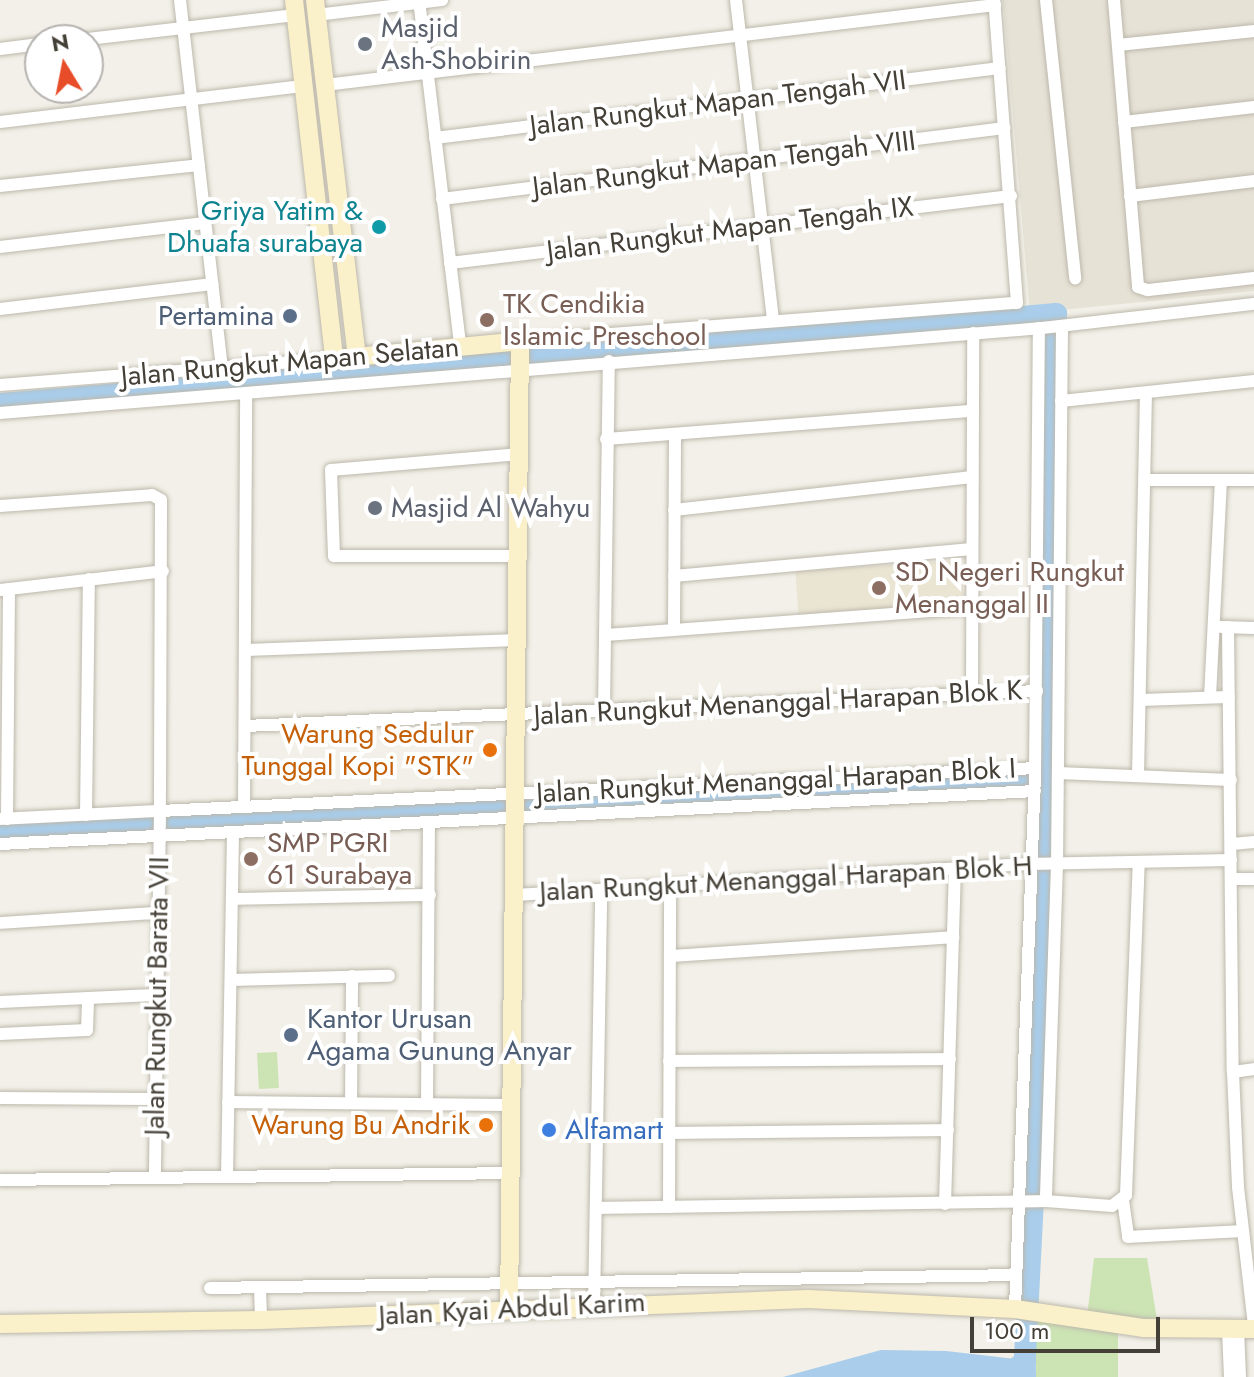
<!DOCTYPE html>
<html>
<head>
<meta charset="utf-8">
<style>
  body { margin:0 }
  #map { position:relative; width:1254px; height:1377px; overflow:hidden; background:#f2f0e8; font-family:Jost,sans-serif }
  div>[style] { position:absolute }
  .residential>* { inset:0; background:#e6e2d6 }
  .education>* { inset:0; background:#eae5d3; transform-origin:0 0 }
  .green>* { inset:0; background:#cce3b4; transform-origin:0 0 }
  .water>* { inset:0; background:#a9cdea }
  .river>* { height:22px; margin:-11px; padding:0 11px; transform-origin:11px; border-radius:11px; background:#a9cdea }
  .roads { filter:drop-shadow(0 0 2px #bdb8ab) drop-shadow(0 0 2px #bdb8ab) }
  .street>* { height:12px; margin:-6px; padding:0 6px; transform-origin:6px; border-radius:6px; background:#fff }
  .secondary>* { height:18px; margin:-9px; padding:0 9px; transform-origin:9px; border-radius:9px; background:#faf0ca }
  .dots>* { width:22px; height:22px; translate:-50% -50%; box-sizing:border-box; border:4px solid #fff; border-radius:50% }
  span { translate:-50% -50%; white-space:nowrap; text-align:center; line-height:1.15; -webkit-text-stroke:8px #fff; paint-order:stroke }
  .worship-label { font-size:28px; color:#5b616d }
  .left { translate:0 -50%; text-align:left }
  .street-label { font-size:28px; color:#454037 }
  .culture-label { font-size:28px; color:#0d838f }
  .right { translate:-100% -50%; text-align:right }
  .education-label { font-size:28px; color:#785e54 }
  .service-label { font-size:28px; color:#4e5e75 }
  .food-label { font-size:28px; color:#c56008 }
  .shop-label { font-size:28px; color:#366cbe }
  .north { position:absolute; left:24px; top:24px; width:80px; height:80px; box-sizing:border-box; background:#fff; border:2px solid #b5b3af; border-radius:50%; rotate:350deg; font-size:22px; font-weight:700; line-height:32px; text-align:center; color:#454037 }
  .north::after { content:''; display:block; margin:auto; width:28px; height:36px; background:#e84d29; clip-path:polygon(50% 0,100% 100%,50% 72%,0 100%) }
  .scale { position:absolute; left:970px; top:1317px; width:190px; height:36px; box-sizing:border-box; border:4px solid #454037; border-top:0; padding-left:10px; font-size:24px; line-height:28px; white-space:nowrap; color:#454037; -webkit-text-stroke:6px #fff; paint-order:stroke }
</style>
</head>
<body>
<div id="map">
  <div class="residential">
    <div style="clip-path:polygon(1003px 0,1254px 0,1254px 291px,1030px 313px)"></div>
  </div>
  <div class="education">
    <div style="left:961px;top:560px;width:47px;height:166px;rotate:86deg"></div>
  </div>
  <div class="green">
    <div style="left:277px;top:1052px;width:36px;height:20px;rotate:87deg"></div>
    <div style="clip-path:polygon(1094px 1258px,1147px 1258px,1158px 1326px,1087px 1317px)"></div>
    <div style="clip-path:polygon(1036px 1317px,1118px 1329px,1118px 1377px,1036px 1377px)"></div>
  </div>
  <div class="water">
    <div style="clip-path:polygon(1026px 1325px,1035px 1325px,1036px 1377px,783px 1377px,881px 1350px,946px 1351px,1024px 1360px)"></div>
  </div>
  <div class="river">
    <div style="left:0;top:404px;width:1060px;rotate:-4.87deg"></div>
    <div style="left:1056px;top:314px;width:687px;rotate:91.08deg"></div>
    <div style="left:1043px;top:1001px;width:360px;rotate:92.9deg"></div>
    <div style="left:1025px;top:1361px;width:24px;rotate:138deg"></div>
    <div style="left:0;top:831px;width:1048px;rotate:-2.79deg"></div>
  </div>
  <div class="roads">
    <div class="street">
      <div style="left:180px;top:0;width:372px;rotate:83.5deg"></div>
      <div style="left:419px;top:0;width:348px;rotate:83.2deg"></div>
      <div style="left:736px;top:0;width:322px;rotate:83.4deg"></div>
      <div style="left:1046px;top:0;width:280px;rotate:84deg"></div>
      <div style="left:1114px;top:0;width:288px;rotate:85.2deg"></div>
      <div style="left:1138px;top:287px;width:10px;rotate:17deg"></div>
      <div style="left:1148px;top:290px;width:107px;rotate:-6.5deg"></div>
      <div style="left:316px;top:15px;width:127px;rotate:-6.8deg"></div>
      <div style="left:79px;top:40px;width:218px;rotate:-6.6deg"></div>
      <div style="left:1118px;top:45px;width:137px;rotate:-5.9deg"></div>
      <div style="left:0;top:49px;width:40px;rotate:-7.1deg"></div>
      <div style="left:325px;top:85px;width:675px;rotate:-6.81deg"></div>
      <div style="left:0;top:122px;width:305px;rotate:-6.8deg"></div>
      <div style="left:1124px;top:122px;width:131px;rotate:-6.6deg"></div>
      <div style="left:435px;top:138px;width:569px;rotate:-7.06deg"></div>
      <div style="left:0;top:186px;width:200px;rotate:-6deg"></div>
      <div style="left:1130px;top:196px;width:125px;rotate:-6.9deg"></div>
      <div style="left:442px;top:199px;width:567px;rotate:-7.19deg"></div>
      <div style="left:0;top:247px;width:206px;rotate:-6.7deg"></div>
      <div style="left:450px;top:263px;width:565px;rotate:-6.81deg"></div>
      <div style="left:0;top:309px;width:214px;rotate:-6.7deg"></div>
      <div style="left:1062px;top:326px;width:538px;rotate:90.53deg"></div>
      <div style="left:1057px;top:864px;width:337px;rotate:91.9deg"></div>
      <div style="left:1046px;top:1201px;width:66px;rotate:4.3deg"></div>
      <div style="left:1112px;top:1206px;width:18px;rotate:-38deg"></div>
      <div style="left:1126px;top:1195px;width:333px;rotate:-87.8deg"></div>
      <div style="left:520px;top:341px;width:498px;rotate:-4.4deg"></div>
      <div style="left:1017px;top:303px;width:304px;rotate:-94.3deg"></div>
      <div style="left:0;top:385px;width:335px;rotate:-4.5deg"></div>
      <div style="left:1061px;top:401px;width:194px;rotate:-5.9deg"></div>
      <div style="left:0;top:413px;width:1045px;rotate:-4.66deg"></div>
      <div style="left:1042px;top:328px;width:213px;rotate:-6.5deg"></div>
      <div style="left:606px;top:439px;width:368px;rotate:-4.4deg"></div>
      <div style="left:1147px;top:480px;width:107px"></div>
      <div style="left:0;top:506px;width:152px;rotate:-4.1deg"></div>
      <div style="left:152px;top:495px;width:10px;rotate:29deg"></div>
      <div style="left:161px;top:500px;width:311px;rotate:90.2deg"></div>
      <div style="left:160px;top:811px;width:876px;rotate:-2.81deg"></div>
      <div style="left:674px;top:510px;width:300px;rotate:-6.3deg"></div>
      <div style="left:519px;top:556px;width:185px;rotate:180deg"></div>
      <div style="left:334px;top:556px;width:86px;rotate:-92deg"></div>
      <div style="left:331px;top:470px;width:190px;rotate:-4.8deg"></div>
      <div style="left:674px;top:576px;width:299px;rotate:-5.2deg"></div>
      <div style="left:0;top:590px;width:164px;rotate:-6.6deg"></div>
      <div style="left:1221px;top:627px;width:33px;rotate:2deg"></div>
      <div style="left:1228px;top:627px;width:445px;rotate:89.4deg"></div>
      <div style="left:1233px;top:1072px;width:115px;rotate:87.5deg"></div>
      <div style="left:1238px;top:1187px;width:139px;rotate:83.4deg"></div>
      <div style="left:674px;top:629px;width:195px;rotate:-89.7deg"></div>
      <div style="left:605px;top:635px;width:368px;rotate:-4.2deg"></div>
      <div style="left:245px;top:650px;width:273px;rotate:-2.1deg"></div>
      <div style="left:972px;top:692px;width:359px;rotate:-89.8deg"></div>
      <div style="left:1210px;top:697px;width:215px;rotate:-87.1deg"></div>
      <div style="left:1140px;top:700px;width:89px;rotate:-1.9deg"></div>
      <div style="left:604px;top:709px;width:348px;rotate:-89.2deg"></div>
      <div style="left:245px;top:726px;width:793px;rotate:-2.53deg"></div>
      <div style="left:1058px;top:773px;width:173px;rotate:2.3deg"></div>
      <div style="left:1138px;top:774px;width:380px;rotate:-88.8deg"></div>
      <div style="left:244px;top:807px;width:414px;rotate:-89.7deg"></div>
      <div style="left:86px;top:815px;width:236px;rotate:-89.3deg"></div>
      <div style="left:0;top:819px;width:160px;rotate:-2.9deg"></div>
      <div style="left:160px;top:811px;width:366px;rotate:90.8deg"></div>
      <div style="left:7px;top:819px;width:230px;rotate:-89.5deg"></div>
      <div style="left:0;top:844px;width:1036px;rotate:-2.93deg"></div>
      <div style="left:1232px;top:844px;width:22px;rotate:-5deg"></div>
      <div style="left:1231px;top:879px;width:23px"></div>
      <div style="left:515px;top:895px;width:514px;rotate:-3.46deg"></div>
      <div style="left:1028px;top:864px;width:203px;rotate:-1.1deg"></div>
      <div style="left:232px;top:899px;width:198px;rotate:-1.2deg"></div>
      <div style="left:0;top:923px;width:156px;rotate:-3.7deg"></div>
      <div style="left:670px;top:956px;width:284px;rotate:-3.8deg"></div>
      <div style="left:231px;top:980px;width:158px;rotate:-1.5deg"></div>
      <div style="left:0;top:1002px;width:154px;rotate:-2.6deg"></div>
      <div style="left:0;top:1034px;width:87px;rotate:-2.6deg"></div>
      <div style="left:87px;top:1030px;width:31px;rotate:-88deg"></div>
      <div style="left:669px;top:1061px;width:281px;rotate:-0.4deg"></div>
      <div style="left:1233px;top:1072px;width:21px;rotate:-8deg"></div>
      <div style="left:0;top:1098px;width:153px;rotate:0.4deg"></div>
      <div style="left:228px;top:1102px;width:284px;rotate:0.6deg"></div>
      <div style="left:351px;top:1102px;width:126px;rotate:-89.5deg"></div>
      <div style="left:427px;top:1104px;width:282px;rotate:-89.6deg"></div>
      <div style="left:669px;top:1133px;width:279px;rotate:-0.6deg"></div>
      <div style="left:227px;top:1177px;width:345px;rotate:-89deg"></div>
      <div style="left:0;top:1180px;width:511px;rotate:-0.78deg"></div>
      <div style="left:1123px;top:1200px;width:37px;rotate:82deg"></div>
      <div style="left:1128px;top:1237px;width:114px;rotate:-3deg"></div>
      <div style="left:945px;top:1204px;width:335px;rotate:-88.3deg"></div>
      <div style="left:669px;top:1207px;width:321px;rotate:-89.8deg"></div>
      <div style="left:599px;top:1208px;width:447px;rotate:-0.9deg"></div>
      <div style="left:210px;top:1288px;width:806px;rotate:-0.92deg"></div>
      <div style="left:260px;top:1288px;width:32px;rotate:88deg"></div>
      <div style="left:594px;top:1306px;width:416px;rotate:-89deg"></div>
      <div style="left:1015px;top:1309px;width:536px;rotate:-87.86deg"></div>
      <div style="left:1035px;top:773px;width:445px;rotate:-89.5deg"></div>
      <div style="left:1228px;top:1329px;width:48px;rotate:87.6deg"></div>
      <div style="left:1238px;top:1329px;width:48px;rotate:87.6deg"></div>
    </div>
    <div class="secondary">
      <div style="left:294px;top:0;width:361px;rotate:83.6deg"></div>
      <div style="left:334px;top:359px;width:187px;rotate:-5.5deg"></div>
      <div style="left:520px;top:341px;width:969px;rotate:90.65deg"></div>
      <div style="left:315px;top:0;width:358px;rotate:83.3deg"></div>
      <div style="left:0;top:1324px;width:261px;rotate:-0.9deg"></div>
      <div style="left:261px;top:1320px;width:547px;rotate:-2.2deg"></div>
      <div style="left:808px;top:1299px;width:207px;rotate:2.8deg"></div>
      <div style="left:1015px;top:1309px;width:129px;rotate:8.4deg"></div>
      <div style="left:1143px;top:1328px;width:111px;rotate:0.5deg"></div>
    </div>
  </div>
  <div class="dots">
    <div style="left:365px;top:44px;background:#6b7280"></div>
    <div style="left:379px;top:227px;background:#0f9aa8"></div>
    <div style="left:290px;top:316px;background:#5c6f8a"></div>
    <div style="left:487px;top:320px;background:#8d6e63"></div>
    <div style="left:375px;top:508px;background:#6b7280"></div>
    <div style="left:879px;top:588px;background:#8d6e63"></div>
    <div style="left:490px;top:750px;background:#e8710a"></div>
    <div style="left:251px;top:859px;background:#8d6e63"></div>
    <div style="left:291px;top:1035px;background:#5c6f8a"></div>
    <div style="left:486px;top:1125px;background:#e8710a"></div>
    <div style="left:549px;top:1130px;background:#3f7fe0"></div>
  </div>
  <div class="worship-label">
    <span class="left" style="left:381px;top:44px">Masjid<br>Ash-Shobirin</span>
    <span class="left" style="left:391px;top:508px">Masjid Al Wahyu</span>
  </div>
  <div class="street-label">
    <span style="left:718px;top:103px;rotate:-7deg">Jalan Rungkut Mapan Tengah VII</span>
    <span style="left:724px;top:164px;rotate:-7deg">Jalan Rungkut Mapan Tengah VIII</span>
    <span style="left:730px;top:229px;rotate:-7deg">Jalan Rungkut Mapan Tengah IX</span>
    <span style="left:290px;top:362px;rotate:-5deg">Jalan Rungkut Mapan Selatan</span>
    <span style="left:778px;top:703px;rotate:-3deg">Jalan Rungkut Menanggal Harapan Blok K</span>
    <span style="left:776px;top:781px;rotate:-3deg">Jalan Rungkut Menanggal Harapan Blok I</span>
    <span style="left:786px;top:879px;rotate:-3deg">Jalan Rungkut Menanggal Harapan Blok H</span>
    <span style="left:157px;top:996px;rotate:-89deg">Jalan Rungkut Barata VII</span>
    <span style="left:512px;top:1309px;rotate:-3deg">Jalan Kyai Abdul Karim</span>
  </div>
  <div class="culture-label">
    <span class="right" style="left:363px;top:227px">Griya Yatim &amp;<br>Dhuafa surabaya</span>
  </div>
  <div class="education-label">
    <span class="left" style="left:503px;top:320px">TK Cendikia<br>Islamic Preschool</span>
    <span class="left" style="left:895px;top:588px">SD Negeri Rungkut<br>Menanggal II</span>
    <span class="left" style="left:267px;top:859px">SMP PGRI<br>61 Surabaya</span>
  </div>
  <div class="service-label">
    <span class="right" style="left:274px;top:316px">Pertamina</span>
    <span class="left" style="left:307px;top:1035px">Kantor Urusan<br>Agama Gunung Anyar</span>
  </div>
  <div class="food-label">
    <span class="right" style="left:474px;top:750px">Warung Sedulur<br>Tunggal Kopi "STK"</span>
    <span class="right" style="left:470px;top:1125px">Warung Bu Andrik</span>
  </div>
  <div class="shop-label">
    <span class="left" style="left:565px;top:1130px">Alfamart</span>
  </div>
  <div class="north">N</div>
  <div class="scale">100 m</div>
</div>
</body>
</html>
